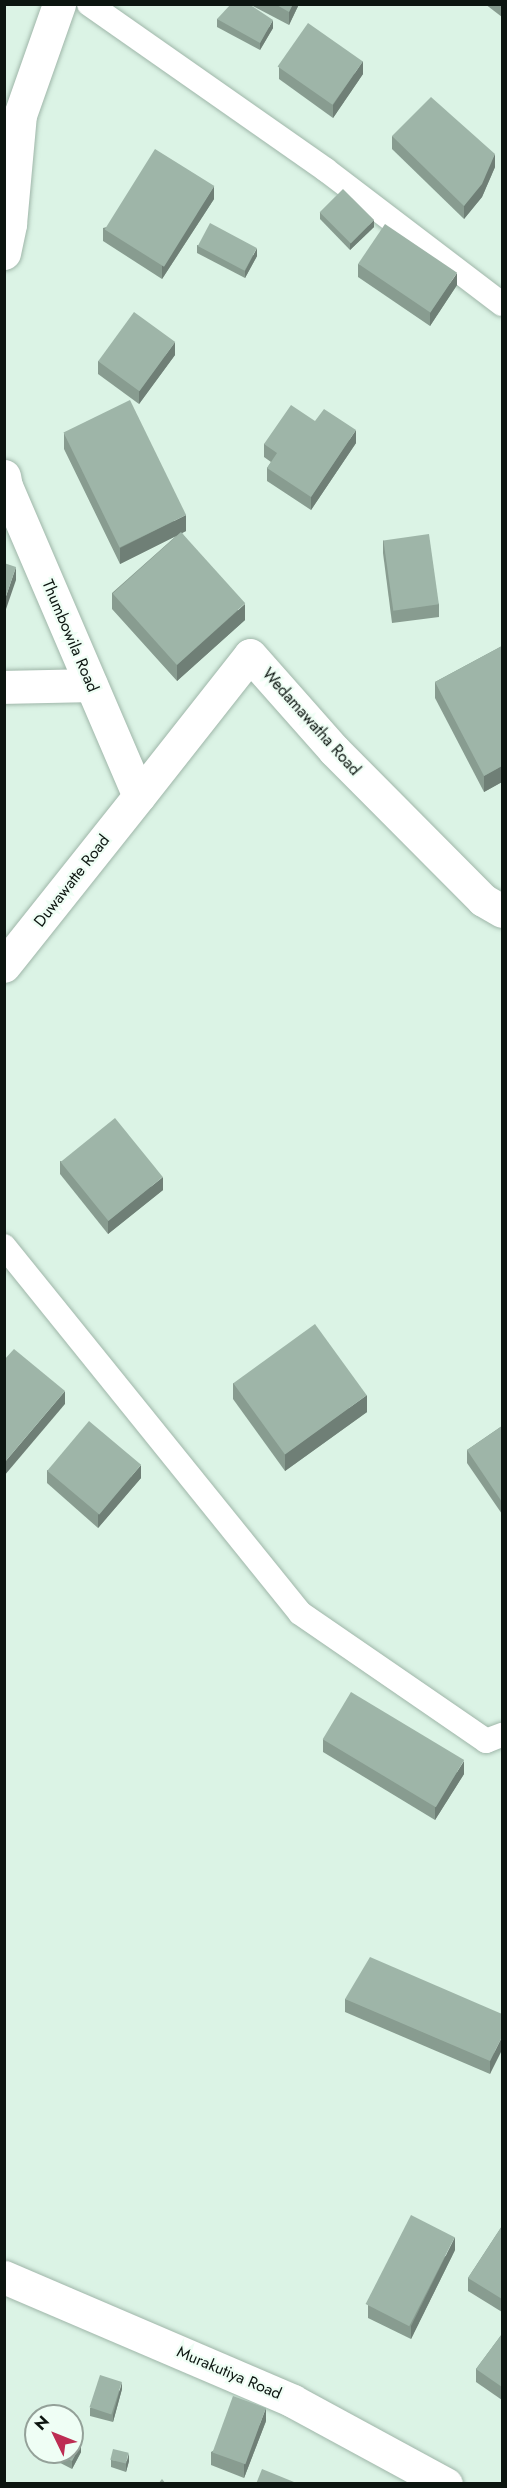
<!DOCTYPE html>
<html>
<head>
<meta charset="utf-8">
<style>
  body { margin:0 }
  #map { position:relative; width:507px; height:2488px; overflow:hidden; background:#dbf3e5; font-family:Jost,sans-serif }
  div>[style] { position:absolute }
  .roads { filter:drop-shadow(0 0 2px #9fb6a9) drop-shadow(0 0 2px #9fb6a9) }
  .service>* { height:24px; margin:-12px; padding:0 12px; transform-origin:12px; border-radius:12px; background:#fff }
  .minor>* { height:33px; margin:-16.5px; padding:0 16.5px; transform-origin:16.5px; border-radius:16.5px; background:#fff }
  .tertiary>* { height:33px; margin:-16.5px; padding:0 16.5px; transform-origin:16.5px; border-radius:16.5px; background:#fff }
  .wall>* { inset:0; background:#889c90 }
  .shaded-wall>* { inset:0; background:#6f7f76 }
  .building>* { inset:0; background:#9eb5a8; transform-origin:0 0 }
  span { translate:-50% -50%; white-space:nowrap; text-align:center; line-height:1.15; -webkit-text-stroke:4.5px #effef5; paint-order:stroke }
  .street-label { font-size:16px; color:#0c1510 }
  .frame { position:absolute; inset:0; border:6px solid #0c1510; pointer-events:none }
  .north { position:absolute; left:24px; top:2404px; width:60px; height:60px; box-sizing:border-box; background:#effef5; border:2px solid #94a199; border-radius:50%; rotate:313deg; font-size:16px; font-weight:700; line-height:24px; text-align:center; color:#0c1510 }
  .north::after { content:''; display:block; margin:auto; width:21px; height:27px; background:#bd2d53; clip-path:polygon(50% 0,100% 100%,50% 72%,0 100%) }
</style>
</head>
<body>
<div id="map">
  <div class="roads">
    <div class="service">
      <div style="left:89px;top:4px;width:289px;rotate:35deg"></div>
      <div style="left:326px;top:170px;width:221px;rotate:37.3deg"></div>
      <div style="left:4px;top:1246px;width:471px;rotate:51.1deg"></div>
      <div style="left:300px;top:1613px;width:226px;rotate:34.5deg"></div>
      <div style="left:486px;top:1741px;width:17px;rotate:-21deg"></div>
    </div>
    <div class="minor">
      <div style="left:4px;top:687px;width:87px;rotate:-1.3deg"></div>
      <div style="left:139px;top:796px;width:179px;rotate:-51.8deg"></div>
      <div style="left:250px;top:655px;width:127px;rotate:48.5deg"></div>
      <div style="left:334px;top:750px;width:211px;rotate:45.2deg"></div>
      <div style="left:483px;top:900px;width:22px;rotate:30deg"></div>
    </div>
    <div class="tertiary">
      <div style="left:4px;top:253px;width:30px;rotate:-78deg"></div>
      <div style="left:10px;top:224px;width:109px;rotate:-84.8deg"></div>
      <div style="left:20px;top:115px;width:118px;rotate:-70.6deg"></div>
      <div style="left:4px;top:476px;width:10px;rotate:79deg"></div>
      <div style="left:6px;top:486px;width:337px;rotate:66.8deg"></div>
      <div style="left:139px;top:796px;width:217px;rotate:128.5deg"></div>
      <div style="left:4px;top:2277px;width:314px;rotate:23.2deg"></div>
      <div style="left:293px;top:2401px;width:174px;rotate:28.5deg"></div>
    </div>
  </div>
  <div class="wall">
    <div style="clip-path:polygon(249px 4px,299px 4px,289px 25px)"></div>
    <div style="clip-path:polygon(485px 4px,502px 4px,502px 17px)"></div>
    <div style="clip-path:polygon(217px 19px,273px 28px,260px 50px,217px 27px)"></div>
    <div style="clip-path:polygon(279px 67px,363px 74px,333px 118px,279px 79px)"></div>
    <div style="clip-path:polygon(392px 136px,495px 167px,482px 197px,464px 219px,392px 149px)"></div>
    <div style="clip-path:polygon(214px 199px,162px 279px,103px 241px,103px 228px)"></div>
    <div style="clip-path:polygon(320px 212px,374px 227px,350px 250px,320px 219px)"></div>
    <div style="clip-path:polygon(197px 245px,257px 256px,245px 278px,197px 253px)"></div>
    <div style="clip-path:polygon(358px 264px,457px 285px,430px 326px,358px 277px)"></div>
    <div style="clip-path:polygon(175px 355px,139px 404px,98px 374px,98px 361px)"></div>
    <div style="clip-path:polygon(315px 421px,356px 443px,311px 510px,267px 481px,267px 468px,271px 462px,264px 457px,264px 444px)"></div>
    <div style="clip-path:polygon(64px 433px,186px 531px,182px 533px,245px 620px,177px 681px,112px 609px,112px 593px,176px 536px,120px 564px,64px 449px)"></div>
    <div style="clip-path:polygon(383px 540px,439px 604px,439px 617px,392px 623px,383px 553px)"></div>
    <div style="clip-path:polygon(502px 646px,502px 782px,484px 792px,435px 698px,435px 682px)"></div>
    <div style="clip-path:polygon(60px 1161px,163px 1190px,108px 1234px,60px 1174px)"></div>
    <div style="clip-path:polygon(233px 1383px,367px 1412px,285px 1471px,233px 1399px)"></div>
    <div style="clip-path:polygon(502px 1426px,502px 1514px,467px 1463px,467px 1450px)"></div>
    <div style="clip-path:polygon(47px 1470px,141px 1478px,98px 1528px,47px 1483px)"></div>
    <div style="clip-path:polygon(323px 1739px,464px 1774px,435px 1820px,323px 1752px)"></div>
    <div style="clip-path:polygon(345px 1999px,502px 2014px,490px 2074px,345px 2012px)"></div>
    <div style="clip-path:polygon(502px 2226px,502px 2312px,468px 2291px,468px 2278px)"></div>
    <div style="clip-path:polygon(455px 2250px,411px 2339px,368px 2318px,368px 2305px)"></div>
    <div style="clip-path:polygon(502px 2334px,502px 2400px,476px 2382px,476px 2369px)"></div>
    <div style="clip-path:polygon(122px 2389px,113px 2422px,90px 2416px,90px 2408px)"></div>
    <div style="clip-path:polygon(266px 2421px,244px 2478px,211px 2465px,211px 2452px)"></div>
    <div style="clip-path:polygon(39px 2452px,81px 2452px,72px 2469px)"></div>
    <div style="clip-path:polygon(111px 2460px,129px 2461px,126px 2472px,111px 2467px)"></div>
  </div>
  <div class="shaded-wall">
    <div style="clip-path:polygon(293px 4px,299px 4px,289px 25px,289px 12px)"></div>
    <div style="clip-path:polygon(273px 20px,273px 28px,260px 50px,260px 43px)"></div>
    <div style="clip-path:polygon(363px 61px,363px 74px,333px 118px,333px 105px)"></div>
    <div style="clip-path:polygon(495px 154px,495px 167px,482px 197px,464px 219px,464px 206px)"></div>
    <div style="clip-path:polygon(214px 186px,214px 199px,162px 279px,162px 266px)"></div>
    <div style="clip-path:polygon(374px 220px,374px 227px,350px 250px,350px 243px)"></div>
    <div style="clip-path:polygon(257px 248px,257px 256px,245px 278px,245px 271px)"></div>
    <div style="clip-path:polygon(457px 273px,457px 285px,430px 326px,430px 313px)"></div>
    <div style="clip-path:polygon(175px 342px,175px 355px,139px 404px,139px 391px)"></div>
    <div style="clip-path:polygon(356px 430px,356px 443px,311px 510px,311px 497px)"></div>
    <div style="clip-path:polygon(186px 515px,186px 531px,120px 564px,120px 548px)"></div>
    <div style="clip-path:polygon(16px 567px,16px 580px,4px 615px,4px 602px)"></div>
    <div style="clip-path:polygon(245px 604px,245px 620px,177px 681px,177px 665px)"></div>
    <div style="clip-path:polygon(502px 766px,502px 782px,484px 792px,484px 776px)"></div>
    <div style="clip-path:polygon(163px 1177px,163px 1190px,108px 1234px,108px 1221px)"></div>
    <div style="clip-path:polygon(65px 1391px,65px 1404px,4px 1476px,4px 1463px)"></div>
    <div style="clip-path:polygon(367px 1395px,367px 1412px,285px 1471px,285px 1454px)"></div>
    <div style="clip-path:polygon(141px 1465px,141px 1478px,98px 1528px,98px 1515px)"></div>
    <div style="clip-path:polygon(464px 1761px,464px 1774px,435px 1820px,435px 1807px)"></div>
    <div style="clip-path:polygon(502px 2037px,502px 2050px,490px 2074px,490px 2061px)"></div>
    <div style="clip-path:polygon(455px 2237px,455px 2250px,411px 2339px,411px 2326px)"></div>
    <div style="clip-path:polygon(122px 2382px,122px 2389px,113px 2422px,113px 2415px)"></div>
    <div style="clip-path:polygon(266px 2408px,266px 2421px,244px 2478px,244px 2465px)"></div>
    <div style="clip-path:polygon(81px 2444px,81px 2452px,72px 2469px,72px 2461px)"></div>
    <div style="clip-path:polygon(129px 2453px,129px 2461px,126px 2472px,126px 2464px)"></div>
  </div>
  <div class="building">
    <div style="clip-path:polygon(231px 4px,249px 4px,273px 20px,260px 43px,217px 19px)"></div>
    <div style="clip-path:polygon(275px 4px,293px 4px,289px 12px)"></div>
    <div style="left:308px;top:23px;width:67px;height:53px;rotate:35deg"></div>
    <div style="clip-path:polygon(431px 97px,495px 154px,482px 184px,464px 206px,392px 136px)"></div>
    <div style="left:155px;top:149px;width:70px;height:95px;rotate:32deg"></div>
    <div style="left:343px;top:189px;width:44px;height:33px;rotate:45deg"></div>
    <div style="left:210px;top:223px;width:53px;height:26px;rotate:28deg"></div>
    <div style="left:385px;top:224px;width:87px;height:48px;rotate:34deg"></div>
    <div style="left:134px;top:312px;width:51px;height:61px;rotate:36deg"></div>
    <div style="left:130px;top:400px;width:128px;height:74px;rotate:64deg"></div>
    <div style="clip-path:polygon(291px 405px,315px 421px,324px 409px,356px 430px,311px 497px,267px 468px,277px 453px,264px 444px)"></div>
    <div style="left:181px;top:532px;width:96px;height:92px;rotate:48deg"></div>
    <div style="left:429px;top:534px;width:71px;height:46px;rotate:82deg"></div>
    <div style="clip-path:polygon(4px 563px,16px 567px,4px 602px)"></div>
    <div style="clip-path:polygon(502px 646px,502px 766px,484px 776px,435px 682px)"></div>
    <div style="left:115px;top:1118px;width:76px;height:70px;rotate:51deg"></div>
    <div style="left:315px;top:1324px;width:88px;height:101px;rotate:54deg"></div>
    <div style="clip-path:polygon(14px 1349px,65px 1391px,4px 1463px,4px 1360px)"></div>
    <div style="left:89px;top:1421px;width:68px;height:65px;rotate:40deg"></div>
    <div style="clip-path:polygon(502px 1426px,502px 1502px,467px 1450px)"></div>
    <div style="left:351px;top:1692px;width:132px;height:55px;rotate:31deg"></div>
    <div style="clip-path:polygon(370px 1957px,502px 2014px,502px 2037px,490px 2061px,345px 1999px)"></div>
    <div style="left:411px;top:2215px;width:49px;height:100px;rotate:27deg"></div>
    <div style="clip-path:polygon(502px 2226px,502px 2299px,468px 2278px)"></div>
    <div style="clip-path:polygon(502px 2334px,502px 2387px,476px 2369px)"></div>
    <div style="left:100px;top:2375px;width:23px;height:34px;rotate:18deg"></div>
    <div style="left:233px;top:2396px;width:35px;height:60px;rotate:20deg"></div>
    <div style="clip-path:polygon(72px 2440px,81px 2444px,72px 2461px,53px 2452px,72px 2452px)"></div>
    <div style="left:113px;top:2449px;width:16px;height:11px;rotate:14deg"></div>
    <div style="clip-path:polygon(262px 2469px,294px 2482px,294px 2484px,256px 2484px)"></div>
    <div style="clip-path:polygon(162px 2479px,166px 2484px,158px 2484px)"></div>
  </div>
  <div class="street-label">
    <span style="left:70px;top:636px;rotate:67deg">Thumbowila Road</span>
    <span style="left:311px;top:722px;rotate:48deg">Wedamawatha Road</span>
    <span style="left:72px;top:881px;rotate:-52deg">Duwawatte Road</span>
    <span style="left:229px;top:2373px;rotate:23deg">Murakutiya Road</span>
  </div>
  <div class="frame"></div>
  <div class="north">N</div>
</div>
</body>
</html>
